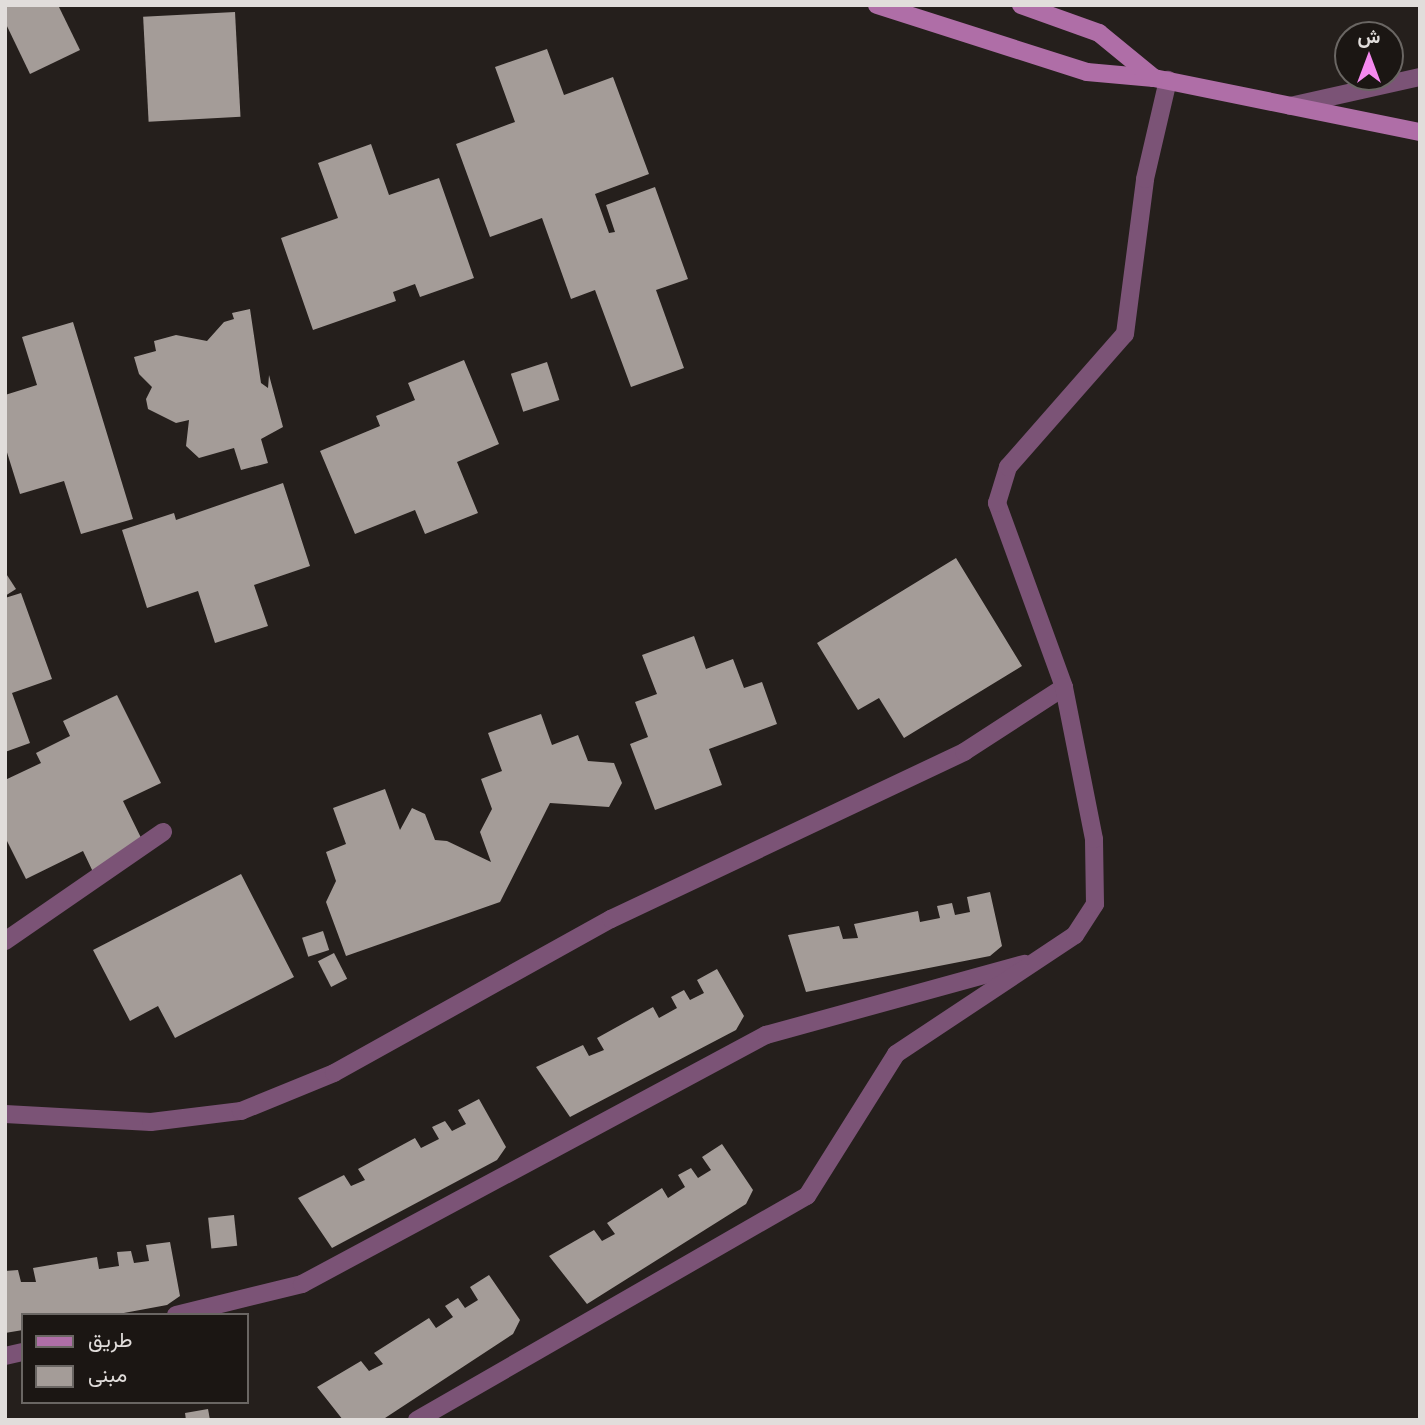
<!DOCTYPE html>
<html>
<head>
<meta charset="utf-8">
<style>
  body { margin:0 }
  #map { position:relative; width:1425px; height:1425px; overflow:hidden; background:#251f1c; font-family:Roboto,Vazirmatn,sans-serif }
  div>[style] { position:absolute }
  .building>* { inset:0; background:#a49c98; transform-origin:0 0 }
  .street>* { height:18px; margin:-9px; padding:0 9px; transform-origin:9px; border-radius:9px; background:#7b5376 }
  .secondary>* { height:18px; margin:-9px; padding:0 9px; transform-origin:9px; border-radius:9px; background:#af6ea7 }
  span { translate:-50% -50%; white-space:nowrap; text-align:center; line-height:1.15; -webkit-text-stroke:7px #1b1613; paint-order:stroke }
  .frame { position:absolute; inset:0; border:7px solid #e1dddb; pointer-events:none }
  .legend { position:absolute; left:21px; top:1313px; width:228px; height:91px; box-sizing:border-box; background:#1b1613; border:2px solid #6a6663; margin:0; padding:9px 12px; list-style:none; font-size:21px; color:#e1dddb }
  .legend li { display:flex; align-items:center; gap:14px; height:35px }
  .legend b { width:35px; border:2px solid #6a6663 }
  .north { position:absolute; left:1334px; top:21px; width:70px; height:70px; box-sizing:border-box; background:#1b1613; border:2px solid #6a6663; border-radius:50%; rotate:0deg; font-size:19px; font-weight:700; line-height:28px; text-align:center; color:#e1dddb }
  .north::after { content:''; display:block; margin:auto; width:24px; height:32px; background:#f589ef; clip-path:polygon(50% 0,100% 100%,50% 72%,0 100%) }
</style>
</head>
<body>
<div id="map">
  <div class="building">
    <div style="clip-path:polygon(5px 5px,58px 5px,80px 50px,30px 74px,5px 22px)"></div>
    <div style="left:235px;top:12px;width:105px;height:92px;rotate:87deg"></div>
    <div style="clip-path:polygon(547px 49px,564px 95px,613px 77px,649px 174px,595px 194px,609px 233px,615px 232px,606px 205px,655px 187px,688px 279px,656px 290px,684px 368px,631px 387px,595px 290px,571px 299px,542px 218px,490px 237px,456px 144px,515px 122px,495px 67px)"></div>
    <div style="clip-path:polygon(371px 144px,389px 195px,439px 178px,474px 278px,420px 297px,415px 284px,393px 292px,396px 301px,313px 330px,281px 238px,338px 218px,318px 163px)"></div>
    <div style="clip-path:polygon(250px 309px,261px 383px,268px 388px,269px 375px,283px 427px,261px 439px,268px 463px,241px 470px,234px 448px,199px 458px,186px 446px,189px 420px,176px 423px,148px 409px,146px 399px,152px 387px,139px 374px,134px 357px,156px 351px,154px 341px,176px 335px,207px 341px,224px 322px,234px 319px,232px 313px)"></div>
    <div style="clip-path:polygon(73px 322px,133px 519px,81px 534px,64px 481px,20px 494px,5px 446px,5px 395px,37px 385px,22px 337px)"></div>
    <div style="clip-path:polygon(464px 360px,499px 444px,457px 462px,478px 513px,425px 534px,415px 510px,355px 534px,320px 451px,380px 426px,376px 416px,415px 400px,408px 383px)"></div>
    <div style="left:547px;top:362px;width:40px;height:38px;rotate:72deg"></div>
    <div style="clip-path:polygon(283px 483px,310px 566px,254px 585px,268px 626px,215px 643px,198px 591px,147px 608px,122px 530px,174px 513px,176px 520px)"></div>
    <div style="clip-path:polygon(956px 558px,1022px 666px,904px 738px,879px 698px,858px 710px,817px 643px)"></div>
    <div style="clip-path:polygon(5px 572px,16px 589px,5px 596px)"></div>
    <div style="clip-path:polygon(21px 593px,52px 679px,12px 693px,30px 743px,5px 752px,5px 598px)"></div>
    <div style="clip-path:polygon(694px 636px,706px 669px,733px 659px,744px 688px,762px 682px,777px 724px,709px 749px,722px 785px,655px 810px,630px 744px,648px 737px,635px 702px,657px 694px,642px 655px)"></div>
    <div style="clip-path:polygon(117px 695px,161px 783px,123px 801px,146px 848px,94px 874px,83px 851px,26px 879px,5px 837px,5px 780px,41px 763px,36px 753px,70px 736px,63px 721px)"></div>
    <div style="clip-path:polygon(541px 714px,552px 745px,578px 735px,588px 761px,614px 763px,622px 783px,609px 807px,550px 803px,500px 902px,346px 956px,326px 902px,336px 881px,326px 852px,346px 844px,333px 808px,385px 789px,400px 830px,412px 808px,425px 814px,435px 840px,447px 841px,491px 862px,480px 832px,492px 809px,481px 779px,502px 771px,488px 733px)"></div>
    <div style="clip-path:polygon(241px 874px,294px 977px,175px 1038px,158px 1006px,130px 1021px,93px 950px)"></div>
    <div style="clip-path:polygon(990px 892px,1002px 946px,990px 956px,806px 992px,788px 935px,839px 926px,843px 939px,858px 938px,854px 924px,918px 911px,920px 922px,940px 918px,937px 906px,952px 903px,955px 915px,970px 912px,967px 897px)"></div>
    <div style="left:323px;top:931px;width:20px;height:22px;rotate:72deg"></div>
    <div style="left:334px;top:953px;width:29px;height:18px;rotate:63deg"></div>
    <div style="clip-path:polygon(717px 969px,744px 1016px,736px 1030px,570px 1117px,536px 1067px,583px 1045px,589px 1056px,604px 1050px,597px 1038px,653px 1007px,659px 1018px,677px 1008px,671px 997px,684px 990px,690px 1000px,704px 993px,697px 980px)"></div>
    <div style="clip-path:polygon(479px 1099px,506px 1147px,497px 1160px,332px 1248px,298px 1198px,344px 1175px,351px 1186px,365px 1180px,358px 1169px,415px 1138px,421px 1148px,439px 1139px,432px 1127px,445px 1121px,452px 1131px,466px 1124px,458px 1110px)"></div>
    <div style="clip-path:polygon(722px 1144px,753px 1190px,746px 1204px,587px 1304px,549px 1256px,594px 1230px,602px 1241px,615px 1234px,607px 1223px,662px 1188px,668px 1198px,685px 1187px,678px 1175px,691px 1168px,698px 1178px,711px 1170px,702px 1157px)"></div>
    <div style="left:234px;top:1215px;width:31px;height:26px;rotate:84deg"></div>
    <div style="clip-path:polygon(170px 1242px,180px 1296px,167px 1305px,113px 1315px,23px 1315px,23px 1330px,5px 1333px,5px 1271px,18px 1270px,21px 1282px,36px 1282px,33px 1268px,97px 1257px,99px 1269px,119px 1266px,117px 1252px,131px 1251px,134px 1263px,149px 1261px,146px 1245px)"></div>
    <div style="clip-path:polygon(489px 1275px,520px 1320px,513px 1334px,382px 1420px,343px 1420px,317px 1387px,361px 1361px,369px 1371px,383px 1364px,374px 1353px,429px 1318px,436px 1328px,453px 1317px,445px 1306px,458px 1298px,465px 1308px,478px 1300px,470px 1287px)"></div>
    <div style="clip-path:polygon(208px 1409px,210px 1420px,186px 1420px,185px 1413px)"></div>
  </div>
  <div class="street">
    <div style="left:1290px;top:106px;width:133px;rotate:-12.6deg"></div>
    <div style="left:5px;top:941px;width:192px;rotate:-34.6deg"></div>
    <div style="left:5px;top:1114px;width:146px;rotate:3.1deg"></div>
    <div style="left:151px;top:1122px;width:91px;rotate:-7deg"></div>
    <div style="left:241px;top:1111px;width:100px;rotate:-22.2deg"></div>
    <div style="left:334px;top:1073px;width:317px;rotate:-29.1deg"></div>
    <div style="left:611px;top:919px;width:391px;rotate:-25.3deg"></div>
    <div style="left:964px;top:752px;width:119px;rotate:-33deg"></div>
    <div style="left:1064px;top:687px;width:196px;rotate:-110deg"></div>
    <div style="left:997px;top:503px;width:38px;rotate:-73deg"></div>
    <div style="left:1008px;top:467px;width:177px;rotate:-48.7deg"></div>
    <div style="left:1125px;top:334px;width:156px;rotate:-82.6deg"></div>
    <div style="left:1145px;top:179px;width:102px;rotate:-76.9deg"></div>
    <div style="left:176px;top:1315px;width:130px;rotate:-13.8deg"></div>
    <div style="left:302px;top:1284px;width:527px;rotate:-28.22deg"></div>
    <div style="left:766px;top:1035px;width:268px;rotate:-15.4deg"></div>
    <div style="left:5px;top:1356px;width:18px;rotate:-13deg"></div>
    <div style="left:417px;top:1420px;width:450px;rotate:-29.9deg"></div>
    <div style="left:807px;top:1196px;width:168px;rotate:-57.9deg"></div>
    <div style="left:896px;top:1054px;width:215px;rotate:-33.6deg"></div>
    <div style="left:1075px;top:935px;width:37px;rotate:-57deg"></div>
    <div style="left:1095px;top:904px;width:65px;rotate:-90.9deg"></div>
    <div style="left:1094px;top:839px;width:155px;rotate:-101.2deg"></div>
  </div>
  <div class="secondary">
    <div style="left:877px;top:5px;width:220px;rotate:17.7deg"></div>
    <div style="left:1087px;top:72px;width:67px;rotate:5.1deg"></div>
    <div style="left:1154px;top:78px;width:271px;rotate:11.5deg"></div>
    <div style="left:1021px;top:5px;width:83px;rotate:19.7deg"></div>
    <div style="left:1099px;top:33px;width:71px;rotate:39.3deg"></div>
  </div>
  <div class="frame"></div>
  <ul class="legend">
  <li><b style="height:9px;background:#af6ea7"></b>طريق</li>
  <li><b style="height:19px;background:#a49c98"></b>مبنى</li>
  </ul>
  <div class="north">ش</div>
</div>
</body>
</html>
